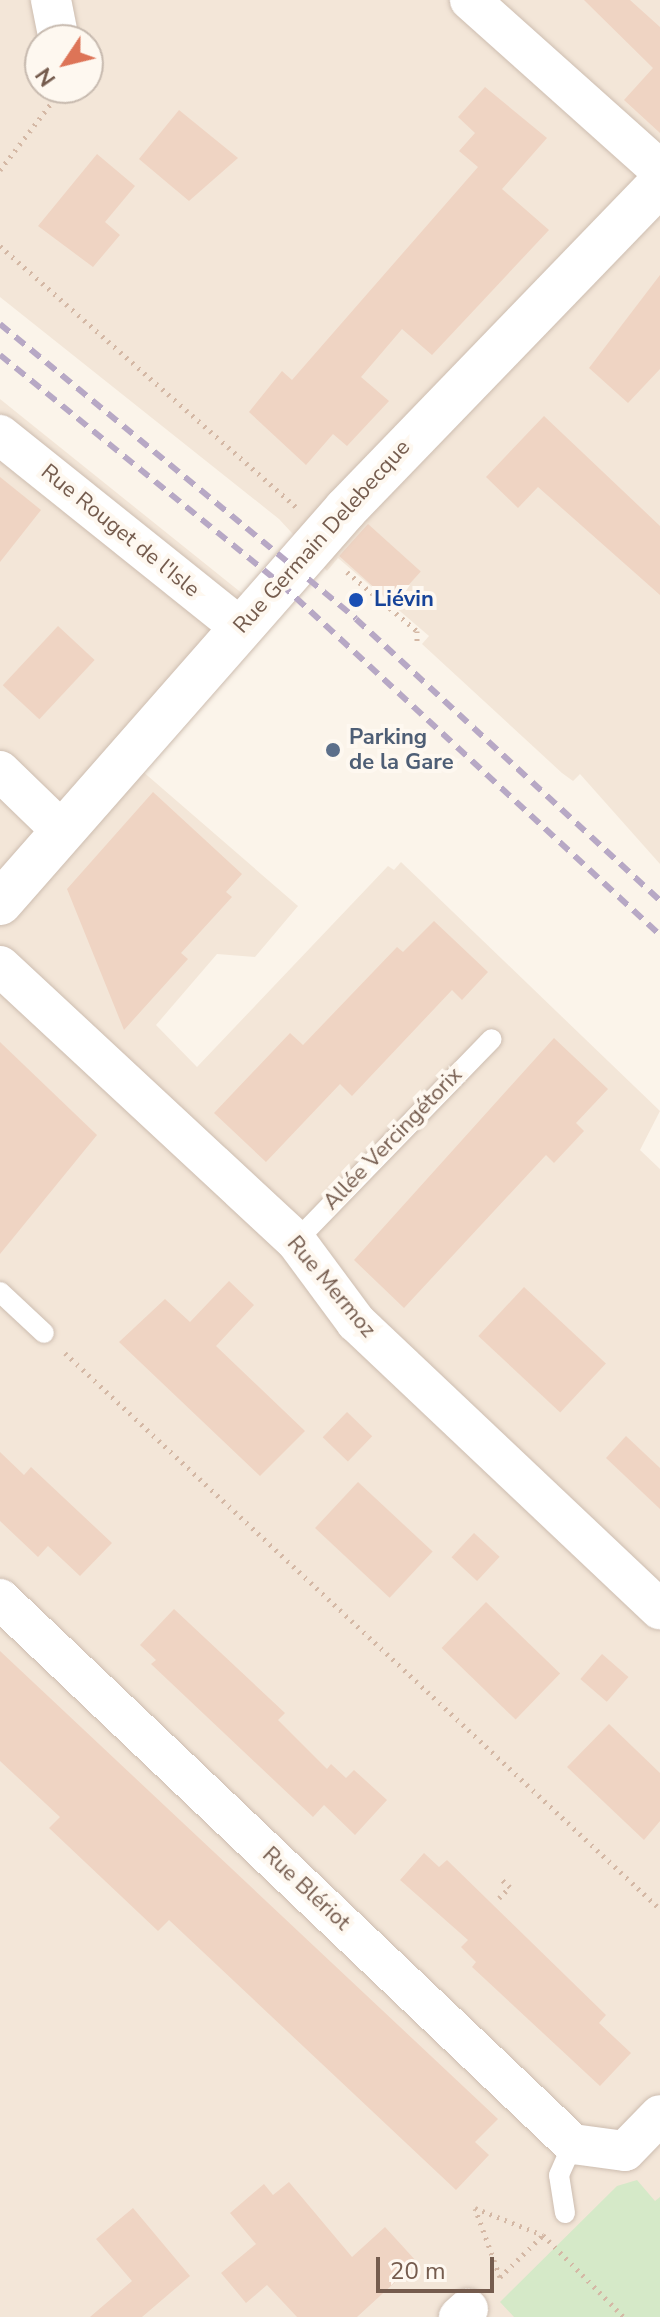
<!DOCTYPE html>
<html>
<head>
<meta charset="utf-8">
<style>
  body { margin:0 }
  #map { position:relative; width:660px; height:2317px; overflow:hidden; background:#fbf4ea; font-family:"Nunito Sans",sans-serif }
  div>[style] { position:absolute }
  .residential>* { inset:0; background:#f3e6d8 }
  .green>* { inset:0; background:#d5e9c8 }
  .building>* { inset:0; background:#efd4c3; transform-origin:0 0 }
  .path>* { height:5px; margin-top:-2.5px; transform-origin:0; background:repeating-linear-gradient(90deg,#d4b8a5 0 2px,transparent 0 8px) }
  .roads { filter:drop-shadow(0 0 2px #cdbdb0) drop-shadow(0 0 2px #cdbdb0) }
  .lane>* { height:20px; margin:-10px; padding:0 10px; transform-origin:10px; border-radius:10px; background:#fff }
  .street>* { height:40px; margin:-20px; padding:0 20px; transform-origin:20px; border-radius:20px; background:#fff }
  .secondary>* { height:44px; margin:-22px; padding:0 22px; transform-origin:22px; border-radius:22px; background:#fff }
  .rail>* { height:6px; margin-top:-3px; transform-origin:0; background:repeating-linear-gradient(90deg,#b7a8c5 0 12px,transparent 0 20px) }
  .dots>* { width:22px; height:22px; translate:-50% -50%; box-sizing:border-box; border:4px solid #fef8f0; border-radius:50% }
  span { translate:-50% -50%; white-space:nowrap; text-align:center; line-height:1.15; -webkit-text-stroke:8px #fef8f0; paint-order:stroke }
  .street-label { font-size:22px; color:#755c4e }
  .transit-label { font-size:22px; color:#164399; font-weight:700 }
  .left { translate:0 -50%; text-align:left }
  .service-label { font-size:22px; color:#4e5e75; font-weight:700 }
  .north { position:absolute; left:24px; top:24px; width:80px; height:80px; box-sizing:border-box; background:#fef8f0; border:2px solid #c7baaf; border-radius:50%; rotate:235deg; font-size:22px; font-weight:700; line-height:32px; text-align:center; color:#755c4e }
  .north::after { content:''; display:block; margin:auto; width:28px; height:36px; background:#dd7457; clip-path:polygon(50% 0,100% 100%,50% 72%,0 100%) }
  .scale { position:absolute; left:376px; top:2257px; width:118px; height:36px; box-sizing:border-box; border:4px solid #755c4e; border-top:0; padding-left:10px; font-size:24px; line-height:28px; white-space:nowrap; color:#755c4e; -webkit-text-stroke:6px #fef8f0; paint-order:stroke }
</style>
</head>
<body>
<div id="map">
  <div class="residential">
    <div style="clip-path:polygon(evenodd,0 0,660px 0,660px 864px,580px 774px,573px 781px,562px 773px,422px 644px,429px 636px,338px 558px,327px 571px,279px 519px,0 297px,0 0,40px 40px,88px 40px,88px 88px,40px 88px,40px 40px)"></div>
    <div style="clip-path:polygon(0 399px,259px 607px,126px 757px,298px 906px,255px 957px,217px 954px,156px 1025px,197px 1067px,388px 866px,394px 870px,401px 862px,660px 1111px,640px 1150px,660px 1169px,660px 2317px,0 2317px)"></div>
  </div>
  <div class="green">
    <div style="clip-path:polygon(637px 2180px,655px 2201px,660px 2197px,660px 2317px,514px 2317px,500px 2302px,617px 2186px)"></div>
  </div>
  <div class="building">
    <div style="clip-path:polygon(584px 0,630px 0,660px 27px,660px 133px,624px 100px,653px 68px)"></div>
    <div style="clip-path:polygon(485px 87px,547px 138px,502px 189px,549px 230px,432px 355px,402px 329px,361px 377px,389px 401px,347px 446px,333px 434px,306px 465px,249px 412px,282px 371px,292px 380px,478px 167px,459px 151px,475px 133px,458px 117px)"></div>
    <div style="clip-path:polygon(179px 110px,238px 158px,189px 201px,139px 159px)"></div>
    <div style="clip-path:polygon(97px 154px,135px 186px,105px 222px,120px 235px,93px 267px,38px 226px)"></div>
    <div style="clip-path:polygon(660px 275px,660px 369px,628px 403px,589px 368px)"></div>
    <div style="clip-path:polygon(544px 416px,660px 526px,660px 595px,538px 487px,518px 508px,486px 477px)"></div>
    <div style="clip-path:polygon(0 477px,41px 510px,0 562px)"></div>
    <div style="left:368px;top:524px;width:71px;height:43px;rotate:42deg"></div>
    <div style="left:58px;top:626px;width:50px;height:81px;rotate:43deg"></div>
    <div style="clip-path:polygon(153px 792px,242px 874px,226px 892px,232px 897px,181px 953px,188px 959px,124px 1030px,67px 889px)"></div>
    <div style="clip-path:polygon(434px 921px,488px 972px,462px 1000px,452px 990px,352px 1096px,340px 1084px,266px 1162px,214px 1113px,290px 1033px,303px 1045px,397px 947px,403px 952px)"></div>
    <div style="clip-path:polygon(554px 1038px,608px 1089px,576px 1123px,584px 1131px,554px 1163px,546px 1155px,404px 1308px,354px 1260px)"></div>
    <div style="clip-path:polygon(0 1042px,97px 1135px,0 1254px)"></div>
    <div style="clip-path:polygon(229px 1281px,254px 1305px,216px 1346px,305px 1431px,260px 1476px,119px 1342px,165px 1299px,190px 1322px)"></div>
    <div style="left:524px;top:1287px;width:112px;height:67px;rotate:43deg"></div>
    <div style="left:347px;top:1412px;width:35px;height:35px;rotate:44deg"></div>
    <div style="clip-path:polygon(626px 1436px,660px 1468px,660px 1509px,606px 1458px)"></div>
    <div style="clip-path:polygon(0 1452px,24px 1475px,31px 1467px,112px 1543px,80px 1576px,48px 1546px,38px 1557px,0 1521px)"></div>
    <div style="left:358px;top:1482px;width:102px;height:63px;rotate:43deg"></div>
    <div style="left:474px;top:1533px;width:35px;height:33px;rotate:43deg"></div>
    <div style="left:486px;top:1602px;width:103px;height:64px;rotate:44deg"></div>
    <div style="clip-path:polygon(174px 1609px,285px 1713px,278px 1720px,327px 1769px,331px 1764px,346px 1778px,354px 1770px,387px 1800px,355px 1835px,324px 1805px,313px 1817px,151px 1664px,156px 1660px,140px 1645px)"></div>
    <div style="clip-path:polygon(0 1651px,498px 2119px,475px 2142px,489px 2155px,456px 2190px,169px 1920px,158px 1931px,49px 1828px,60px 1817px,0 1761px)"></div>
    <div style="left:602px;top:1654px;width:35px;height:33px;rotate:41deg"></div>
    <div style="clip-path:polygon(609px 1724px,660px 1773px,660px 1821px,644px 1840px,567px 1767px)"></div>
    <div style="clip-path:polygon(424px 1853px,439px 1867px,447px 1860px,606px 2015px,599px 2023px,631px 2053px,600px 2086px,472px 1967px,476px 1962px,461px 1947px,468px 1940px,400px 1880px)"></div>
    <div style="clip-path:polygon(289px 2182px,352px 2257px,385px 2227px,417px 2262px,357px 2317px,297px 2317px,267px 2285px,246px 2303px,221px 2273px,256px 2244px,230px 2213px,264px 2184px,273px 2195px)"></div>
    <div style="clip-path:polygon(133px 2208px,190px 2276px,142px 2317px,90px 2317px,132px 2281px,96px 2239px)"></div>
  </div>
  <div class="path">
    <div style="left:0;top:170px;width:103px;rotate:-52.5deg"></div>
    <div style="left:0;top:246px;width:395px;rotate:41.4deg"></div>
    <div style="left:347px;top:572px;width:92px;rotate:40.1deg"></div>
    <div style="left:417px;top:631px;width:10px;rotate:90deg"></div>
    <div style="left:65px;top:1353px;width:814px;rotate:43.06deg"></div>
    <div style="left:499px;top:1898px;width:16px;rotate:-45deg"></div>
    <div style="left:510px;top:1887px;width:12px;rotate:-138deg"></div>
    <div style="left:500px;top:2277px;width:73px;rotate:-109.9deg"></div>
    <div style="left:475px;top:2208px;width:73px;rotate:21.7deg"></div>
    <div style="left:543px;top:2235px;width:115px;rotate:45.4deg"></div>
    <div style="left:500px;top:2277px;width:62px;rotate:-44.3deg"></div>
  </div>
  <div class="roads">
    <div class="lane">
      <div style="left:296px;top:1241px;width:281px;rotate:-45.9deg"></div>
      <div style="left:0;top:1292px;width:60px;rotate:43deg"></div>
      <div style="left:565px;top:2213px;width:38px;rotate:-99deg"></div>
      <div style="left:559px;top:2175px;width:34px;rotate:-66deg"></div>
    </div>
    <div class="street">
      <div style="left:51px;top:0;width:41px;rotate:78.7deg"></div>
      <div style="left:470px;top:0;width:255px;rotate:41.8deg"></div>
      <div style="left:0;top:435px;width:307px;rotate:38.7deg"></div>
      <div style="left:0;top:771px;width:88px;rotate:44.1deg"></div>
      <div style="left:0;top:966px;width:404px;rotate:42.9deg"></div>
      <div style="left:296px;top:1241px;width:101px;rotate:53.5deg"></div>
      <div style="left:356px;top:1322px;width:418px;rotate:43.4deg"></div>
      <div style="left:0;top:1599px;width:791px;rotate:43.57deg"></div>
      <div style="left:573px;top:2144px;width:52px;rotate:7.7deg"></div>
      <div style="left:625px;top:2151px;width:50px;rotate:-45.8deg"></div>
      <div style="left:459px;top:2317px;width:12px;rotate:-42deg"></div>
    </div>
    <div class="secondary">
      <div style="left:0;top:903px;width:524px;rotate:-48.71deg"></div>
      <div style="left:346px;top:509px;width:452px;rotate:-46deg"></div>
    </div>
  </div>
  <div class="rail">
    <div style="left:0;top:324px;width:462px;rotate:39.6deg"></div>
    <div style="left:356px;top:619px;width:415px;rotate:42.8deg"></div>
    <div style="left:0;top:355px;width:362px;rotate:39.2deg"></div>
    <div style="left:281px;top:584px;width:517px;rotate:42.8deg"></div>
  </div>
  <div class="dots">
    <div style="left:356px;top:600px;background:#1a4fb4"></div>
    <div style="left:333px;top:750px;background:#5c6f8a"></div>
  </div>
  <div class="street-label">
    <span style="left:120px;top:531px;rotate:39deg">Rue Rouget de l'Isle</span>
    <span style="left:322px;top:537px;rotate:-48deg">Rue Germain Delebecque</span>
    <span style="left:393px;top:1139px;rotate:-46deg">Allée Vercingétorix</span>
    <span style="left:331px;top:1287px;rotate:50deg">Rue Mermoz</span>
    <span style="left:306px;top:1889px;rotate:43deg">Rue Blériot</span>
  </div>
  <div class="transit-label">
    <span class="left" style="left:374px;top:600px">Liévin</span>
  </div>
  <div class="service-label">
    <span class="left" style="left:349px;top:750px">Parking<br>de la Gare</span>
  </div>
  <div class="north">N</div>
  <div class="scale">20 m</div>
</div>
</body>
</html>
